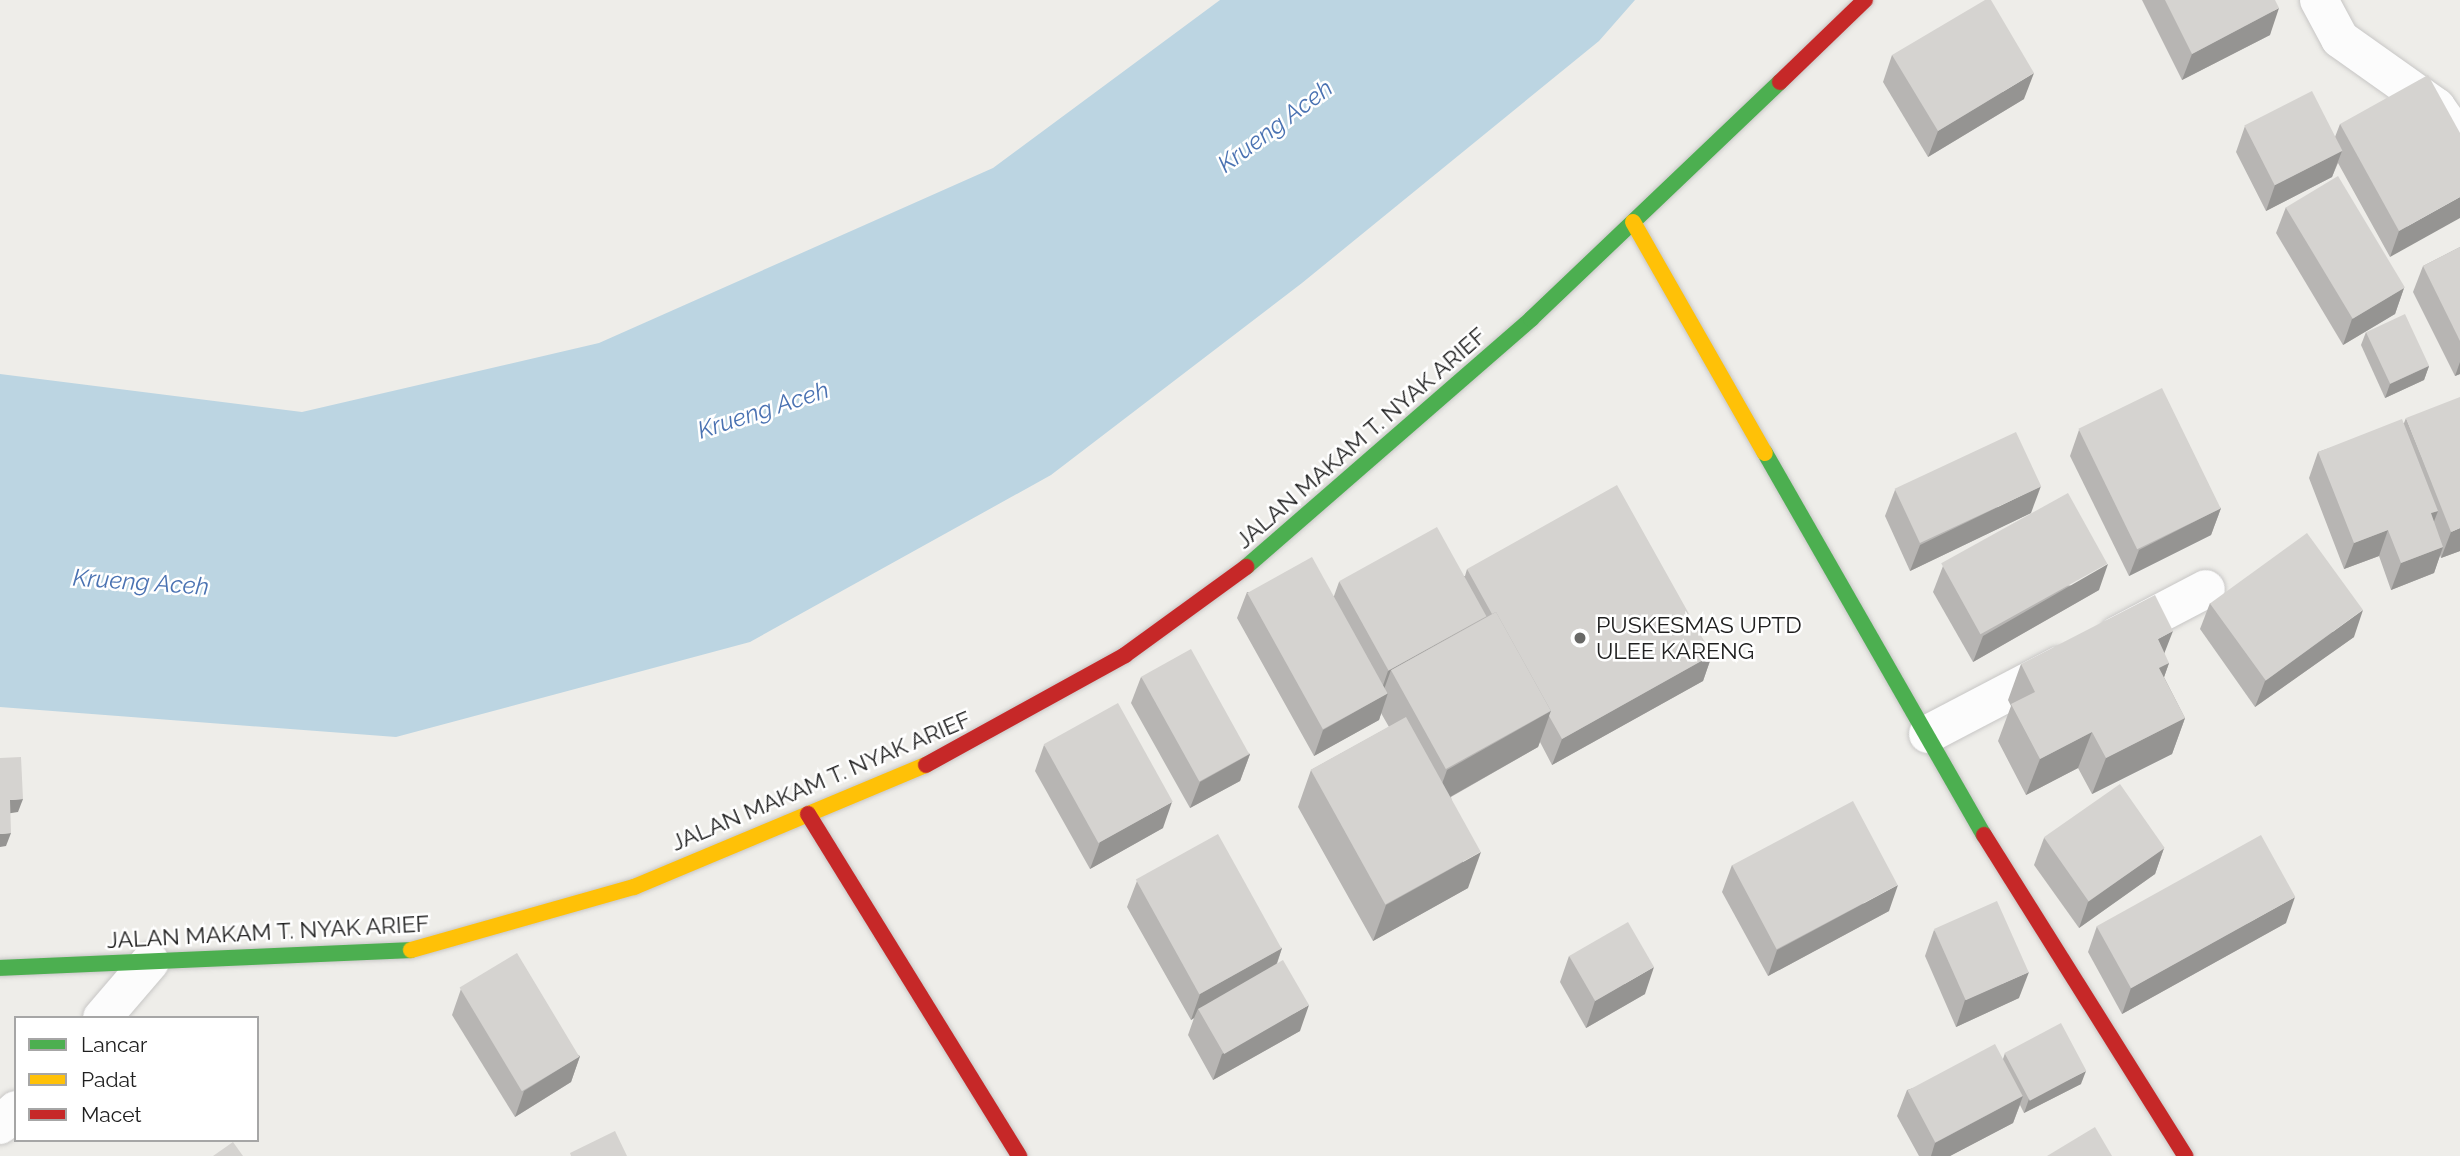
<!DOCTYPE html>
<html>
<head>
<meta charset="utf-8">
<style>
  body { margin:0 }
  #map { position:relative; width:2460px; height:1156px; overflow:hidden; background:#eeede9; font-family:Raleway,sans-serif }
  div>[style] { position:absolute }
  .water>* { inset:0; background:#bcd5e2 }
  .roads { filter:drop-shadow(0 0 2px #c7c6c5) drop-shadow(0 0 2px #c7c6c5) }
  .street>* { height:38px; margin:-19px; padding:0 19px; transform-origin:19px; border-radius:19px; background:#fcfcfc }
  .fast>* { height:16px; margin:-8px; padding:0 8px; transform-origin:8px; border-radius:8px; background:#4caf50 }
  .slow>* { height:16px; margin:-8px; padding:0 8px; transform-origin:8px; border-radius:8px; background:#ffc107 }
  .jam>* { height:16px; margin:-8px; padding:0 8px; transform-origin:8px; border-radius:8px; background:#c62828 }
  .wall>* { inset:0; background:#b7b5b3 }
  .shaded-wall>* { inset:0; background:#959492 }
  .building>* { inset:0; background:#d5d3d0; transform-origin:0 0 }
  .dots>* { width:19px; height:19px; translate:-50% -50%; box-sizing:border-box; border:4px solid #fff; border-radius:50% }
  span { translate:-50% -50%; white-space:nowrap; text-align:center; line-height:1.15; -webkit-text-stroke:5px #fff; paint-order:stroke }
  .street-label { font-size:23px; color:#202020 }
  .poi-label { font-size:23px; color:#202020 }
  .left { translate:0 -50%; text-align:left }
  .water-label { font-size:24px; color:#4a72b2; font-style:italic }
  .legend { position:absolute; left:14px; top:1016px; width:245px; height:126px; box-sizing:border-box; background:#fff; border:2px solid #a6a6a6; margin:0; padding:9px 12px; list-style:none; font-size:21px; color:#202020 }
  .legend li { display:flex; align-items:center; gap:14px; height:35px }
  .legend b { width:35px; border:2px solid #a6a6a6 }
</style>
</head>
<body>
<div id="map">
  <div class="water">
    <div style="clip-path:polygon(1220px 0,1635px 0,1599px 41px,1302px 283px,1051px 475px,750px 642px,396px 737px,0 707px,0 374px,302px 412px,599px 343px,993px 168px)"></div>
  </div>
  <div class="roads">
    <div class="street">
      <div style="left:2319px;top:0;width:44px;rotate:61.7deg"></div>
      <div style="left:2340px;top:39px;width:118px;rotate:35.3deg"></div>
      <div style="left:2436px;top:107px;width:42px;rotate:54.8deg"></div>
      <div style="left:2118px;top:635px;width:99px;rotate:-27.6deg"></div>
      <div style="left:1928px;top:734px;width:147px;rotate:-27.6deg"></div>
      <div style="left:102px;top:1018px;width:74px;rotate:-49.4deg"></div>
      <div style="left:0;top:1125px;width:22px;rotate:-43deg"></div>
    </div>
    <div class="fast">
      <div style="left:1765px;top:453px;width:440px;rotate:60.2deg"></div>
      <div style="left:1246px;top:567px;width:378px;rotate:-41deg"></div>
      <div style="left:1531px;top:319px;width:344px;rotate:-43.6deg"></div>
      <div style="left:0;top:968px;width:411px;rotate:-2.5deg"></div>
    </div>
    <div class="slow">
      <div style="left:1633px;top:222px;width:266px;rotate:60.3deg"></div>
      <div style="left:411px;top:950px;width:232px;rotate:-15.8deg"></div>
      <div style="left:634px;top:887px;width:316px;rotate:-22.7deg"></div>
    </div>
    <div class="jam">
      <div style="left:1780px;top:82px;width:118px;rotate:-44deg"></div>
      <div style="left:926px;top:765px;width:227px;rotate:-28.9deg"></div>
      <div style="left:1125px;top:655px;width:150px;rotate:-36deg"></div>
      <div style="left:808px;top:814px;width:402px;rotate:58.3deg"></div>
      <div style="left:1984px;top:835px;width:379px;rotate:57.9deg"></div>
    </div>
  </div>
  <div class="wall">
    <div style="clip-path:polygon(2142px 0,2275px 0,2270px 35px,2182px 80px)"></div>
    <div style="clip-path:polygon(1892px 55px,2024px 99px,1928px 157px,1883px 82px)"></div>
    <div style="clip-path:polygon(2340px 124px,2460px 133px,2390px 257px,2338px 163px,2332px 177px,2266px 211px,2236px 152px,2245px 126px,2335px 137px)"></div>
    <div style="clip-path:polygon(2286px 207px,2404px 288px,2395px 314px,2343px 345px,2276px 233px)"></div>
    <div style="clip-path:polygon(2460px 247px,2460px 374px,2455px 376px,2413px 292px,2423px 266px)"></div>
    <div style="clip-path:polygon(2366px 332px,2429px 366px,2424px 380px,2385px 398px,2361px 345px)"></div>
    <div style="clip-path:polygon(2406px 418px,2460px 551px,2441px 558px,2440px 555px,2434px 573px,2391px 590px,2379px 556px,2344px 569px,2309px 478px,2318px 452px,2404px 423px)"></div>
    <div style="clip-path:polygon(2079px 430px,2221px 508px,2211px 535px,2129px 576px,2070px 456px)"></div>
    <div style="clip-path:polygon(1895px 490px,2031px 513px,1910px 571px,1885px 516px)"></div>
    <div style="clip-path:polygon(1943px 566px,2099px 590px,1973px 662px,1933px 592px)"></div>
    <div style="clip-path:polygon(1467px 569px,1712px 655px,1703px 681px,1552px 765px,1540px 742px,1538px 747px,1451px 797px,1468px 888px,1373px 941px,1298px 807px,1311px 770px,1389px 727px,1381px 713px,1379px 720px,1314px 756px,1237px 618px,1247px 592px,1334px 596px,1339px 582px,1465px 576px)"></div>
    <div style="clip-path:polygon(2210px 603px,2354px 637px,2255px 707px,2200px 629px)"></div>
    <div style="clip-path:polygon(2169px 663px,2164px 677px,2185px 718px,2172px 754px,2092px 794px,2078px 768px,2026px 795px,1998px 741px,2011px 706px,2008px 700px,2021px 664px)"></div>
    <div style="clip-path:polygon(1141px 677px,1250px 754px,1240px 781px,1190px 808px,1131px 703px)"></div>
    <div style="clip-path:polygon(1044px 745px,1163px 828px,1090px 869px,1035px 771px)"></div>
    <div style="clip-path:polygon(2044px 838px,2164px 848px,2155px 874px,2079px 928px,2034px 865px)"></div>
    <div style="clip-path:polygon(1732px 865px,1889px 911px,1768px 976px,1722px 892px)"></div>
    <div style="clip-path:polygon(1137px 881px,1282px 948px,1277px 964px,1300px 1031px,1213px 1080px,1188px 1035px,1194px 1018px,1191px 1020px,1127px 907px)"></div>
    <div style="clip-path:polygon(2286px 923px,2122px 1014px,2088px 952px,2097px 926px)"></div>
    <div style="clip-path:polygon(1934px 930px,2019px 998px,1956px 1027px,1925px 956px)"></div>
    <div style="clip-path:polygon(1569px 956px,1645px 994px,1586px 1028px,1560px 982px)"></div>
    <div style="clip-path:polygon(461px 989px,580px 1056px,571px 1082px,515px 1117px,452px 1015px)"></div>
    <div style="clip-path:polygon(2005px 1053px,2081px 1084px,2024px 1113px,2020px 1105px,2013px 1123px,1950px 1156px,1919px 1156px,1897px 1116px,1907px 1090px,2003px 1059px)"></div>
  </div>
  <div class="shaded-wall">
    <div style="clip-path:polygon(2279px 8px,2270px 35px,2182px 80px,2192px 54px)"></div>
    <div style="clip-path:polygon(2034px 73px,2024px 99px,1928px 157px,1938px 131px)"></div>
    <div style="clip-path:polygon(2342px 151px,2332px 177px,2266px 211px,2275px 185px)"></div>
    <div style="clip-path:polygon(2460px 197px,2460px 218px,2390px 257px,2399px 231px)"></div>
    <div style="clip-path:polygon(2404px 288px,2395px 314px,2343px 345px,2352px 319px)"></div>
    <div style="clip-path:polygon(2460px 362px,2460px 374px,2455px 376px)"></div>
    <div style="clip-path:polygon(2429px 366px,2424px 380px,2385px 398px,2390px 384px)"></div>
    <div style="clip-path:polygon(2041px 486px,2031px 513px,1910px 571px,1920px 545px)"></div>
    <div style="clip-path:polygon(2221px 508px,2211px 535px,2129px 576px,2139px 550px)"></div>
    <div style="clip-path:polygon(2438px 511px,2428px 537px,2431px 513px)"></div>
    <div style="clip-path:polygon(2460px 528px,2460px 551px,2441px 558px,2451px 532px)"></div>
    <div style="clip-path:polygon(2388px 530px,2379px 556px,2344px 569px,2354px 543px)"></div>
    <div style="clip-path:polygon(2443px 547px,2434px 573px,2391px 590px,2401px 563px)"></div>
    <div style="clip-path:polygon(2108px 564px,2099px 590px,1973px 662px,1983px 636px)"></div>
    <div style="clip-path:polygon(2363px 610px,2354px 637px,2255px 707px,2265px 681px)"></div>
    <div style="clip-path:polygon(1487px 616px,1391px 670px,1382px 695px,1379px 697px,1388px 671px)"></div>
    <div style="clip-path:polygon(2173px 631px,2159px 667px,2169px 663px,2156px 700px,2158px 639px)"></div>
    <div style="clip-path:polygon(1712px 655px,1703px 681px,1552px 765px,1562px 739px)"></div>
    <div style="clip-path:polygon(1388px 693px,1379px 720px,1314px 756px,1323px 730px)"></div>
    <div style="clip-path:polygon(1551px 711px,1538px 747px,1434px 806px,1447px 770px)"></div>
    <div style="clip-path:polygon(2185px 718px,2172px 754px,2092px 794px,2106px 758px)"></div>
    <div style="clip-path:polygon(2092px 732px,2078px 768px,2026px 795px,2040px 759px)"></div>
    <div style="clip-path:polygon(1250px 754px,1240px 781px,1190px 808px,1200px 782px)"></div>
    <div style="clip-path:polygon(23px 799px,18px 812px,5px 814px,10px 800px)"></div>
    <div style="clip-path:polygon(1172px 802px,1163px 828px,1090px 869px,1100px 842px)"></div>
    <div style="clip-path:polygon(11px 833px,6px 846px,0 847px,0 834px)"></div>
    <div style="clip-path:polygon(2164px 848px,2155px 874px,2079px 928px,2088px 902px)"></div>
    <div style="clip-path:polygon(1481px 852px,1468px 888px,1373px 941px,1386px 905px)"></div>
    <div style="clip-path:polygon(1898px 885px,1889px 911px,1768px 976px,1777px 950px)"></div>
    <div style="clip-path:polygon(2295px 897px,2286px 923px,2122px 1014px,2131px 988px)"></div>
    <div style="clip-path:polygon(1282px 948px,1273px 974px,1198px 1009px,1194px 1018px,1191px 1020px,1200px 994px)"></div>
    <div style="clip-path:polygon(1654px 967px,1645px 994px,1586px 1028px,1595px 1001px)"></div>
    <div style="clip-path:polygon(2029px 972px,2019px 998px,1956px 1027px,1965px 1000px)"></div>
    <div style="clip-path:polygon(1309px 1005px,1300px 1031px,1213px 1080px,1222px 1054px)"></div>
    <div style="clip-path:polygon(580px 1056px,571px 1082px,515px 1117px,524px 1091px)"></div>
    <div style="clip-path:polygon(2086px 1071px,2081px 1084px,2024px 1113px,2029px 1099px)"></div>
    <div style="clip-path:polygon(2023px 1096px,2013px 1123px,1950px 1156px,1931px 1156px,1935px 1143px)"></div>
  </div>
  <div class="building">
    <div style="clip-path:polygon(1985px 0,1991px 0,2034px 73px,1938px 131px,1892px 55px)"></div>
    <div style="clip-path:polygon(2165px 0,2275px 0,2279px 8px,2192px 54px)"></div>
    <div style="clip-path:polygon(2428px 75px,2460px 133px,2460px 197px,2399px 231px,2340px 124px)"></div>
    <div style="left:2312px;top:91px;width:67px;height:76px;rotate:63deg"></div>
    <div style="left:2338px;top:176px;width:130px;height:61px;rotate:59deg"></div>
    <div style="clip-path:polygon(2460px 247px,2460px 341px,2423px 266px)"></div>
    <div style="left:2405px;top:314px;width:57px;height:43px;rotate:65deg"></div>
    <div style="left:2162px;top:388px;width:134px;height:93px;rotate:64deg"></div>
    <div style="clip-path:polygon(2460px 397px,2460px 528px,2451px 532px,2406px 418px)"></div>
    <div style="clip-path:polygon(2402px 419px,2438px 511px,2431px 513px,2443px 547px,2401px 563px,2388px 530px,2354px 543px,2318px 452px)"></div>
    <div style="left:2016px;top:432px;width:60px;height:134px;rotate:65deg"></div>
    <div style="clip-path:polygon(1617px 485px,1712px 655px,1562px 739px,1549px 716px,1551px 711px,1496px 612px,1492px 614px,1467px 569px)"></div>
    <div style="left:2068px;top:493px;width:81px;height:145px;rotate:61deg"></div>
    <div style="left:1437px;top:527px;width:102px;height:112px;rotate:61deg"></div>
    <div style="left:2307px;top:533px;width:95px;height:120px;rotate:54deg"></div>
    <div style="left:1312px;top:557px;width:156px;height:74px;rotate:61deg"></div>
    <div style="clip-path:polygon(2155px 595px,2173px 631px,2158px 639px,2169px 663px,2159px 668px,2185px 718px,2106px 758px,2092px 732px,2040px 759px,2011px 704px,2035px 692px,2021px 664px)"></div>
    <div style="left:1496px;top:612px;width:113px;height:120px;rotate:61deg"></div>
    <div style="left:1191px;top:649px;width:120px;height:57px;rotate:61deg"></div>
    <div style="left:1118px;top:703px;width:113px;height:85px;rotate:61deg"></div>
    <div style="left:1406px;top:717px;width:154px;height:109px;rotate:61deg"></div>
    <div style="clip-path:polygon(21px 757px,23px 799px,10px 800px,11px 833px,0 834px,0 758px)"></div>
    <div style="left:2120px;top:784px;width:78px;height:93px;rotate:55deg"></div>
    <div style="left:1853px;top:801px;width:95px;height:137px;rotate:62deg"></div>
    <div style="left:1218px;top:834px;width:131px;height:94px;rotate:61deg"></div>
    <div style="left:2261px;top:835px;width:71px;height:188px;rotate:61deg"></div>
    <div style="left:1997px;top:901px;width:78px;height:69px;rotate:66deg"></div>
    <div style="left:1628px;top:922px;width:52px;height:68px;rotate:60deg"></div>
    <div style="left:517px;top:953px;width:121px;height:67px;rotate:59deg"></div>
    <div style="left:1283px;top:960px;width:52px;height:98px;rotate:60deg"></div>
    <div style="left:2061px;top:1023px;width:54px;height:64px;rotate:62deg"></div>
    <div style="left:1995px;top:1044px;width:59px;height:99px;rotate:62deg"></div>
    <div style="clip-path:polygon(2095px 1127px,2112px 1156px,2047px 1156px)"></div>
    <div style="clip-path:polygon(615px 1131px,627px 1156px,571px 1156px,570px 1153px)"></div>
    <div style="clip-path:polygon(233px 1142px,243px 1156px,213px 1156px)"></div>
  </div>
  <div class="dots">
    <div style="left:1580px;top:638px;background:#686866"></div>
  </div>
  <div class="street-label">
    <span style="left:1361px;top:438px;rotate:-41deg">JALAN MAKAM T. NYAK ARIEF</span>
    <span style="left:821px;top:781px;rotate:-23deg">JALAN MAKAM T. NYAK ARIEF</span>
    <span style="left:268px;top:932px;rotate:-3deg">JALAN MAKAM T. NYAK ARIEF</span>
  </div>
  <div class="poi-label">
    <span class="left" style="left:1596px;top:638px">PUSKESMAS UPTD<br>ULEE KARENG</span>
  </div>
  <div class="water-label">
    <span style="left:1275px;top:126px;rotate:-37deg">Krueng Aceh</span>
    <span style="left:763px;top:410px;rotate:-18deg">Krueng Aceh</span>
    <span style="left:141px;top:582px;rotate:4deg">Krueng Aceh</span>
  </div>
  <ul class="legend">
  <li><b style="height:9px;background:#4caf50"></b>Lancar</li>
  <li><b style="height:9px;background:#ffc107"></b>Padat</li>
  <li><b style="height:9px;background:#c62828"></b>Macet</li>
  </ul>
</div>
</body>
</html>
